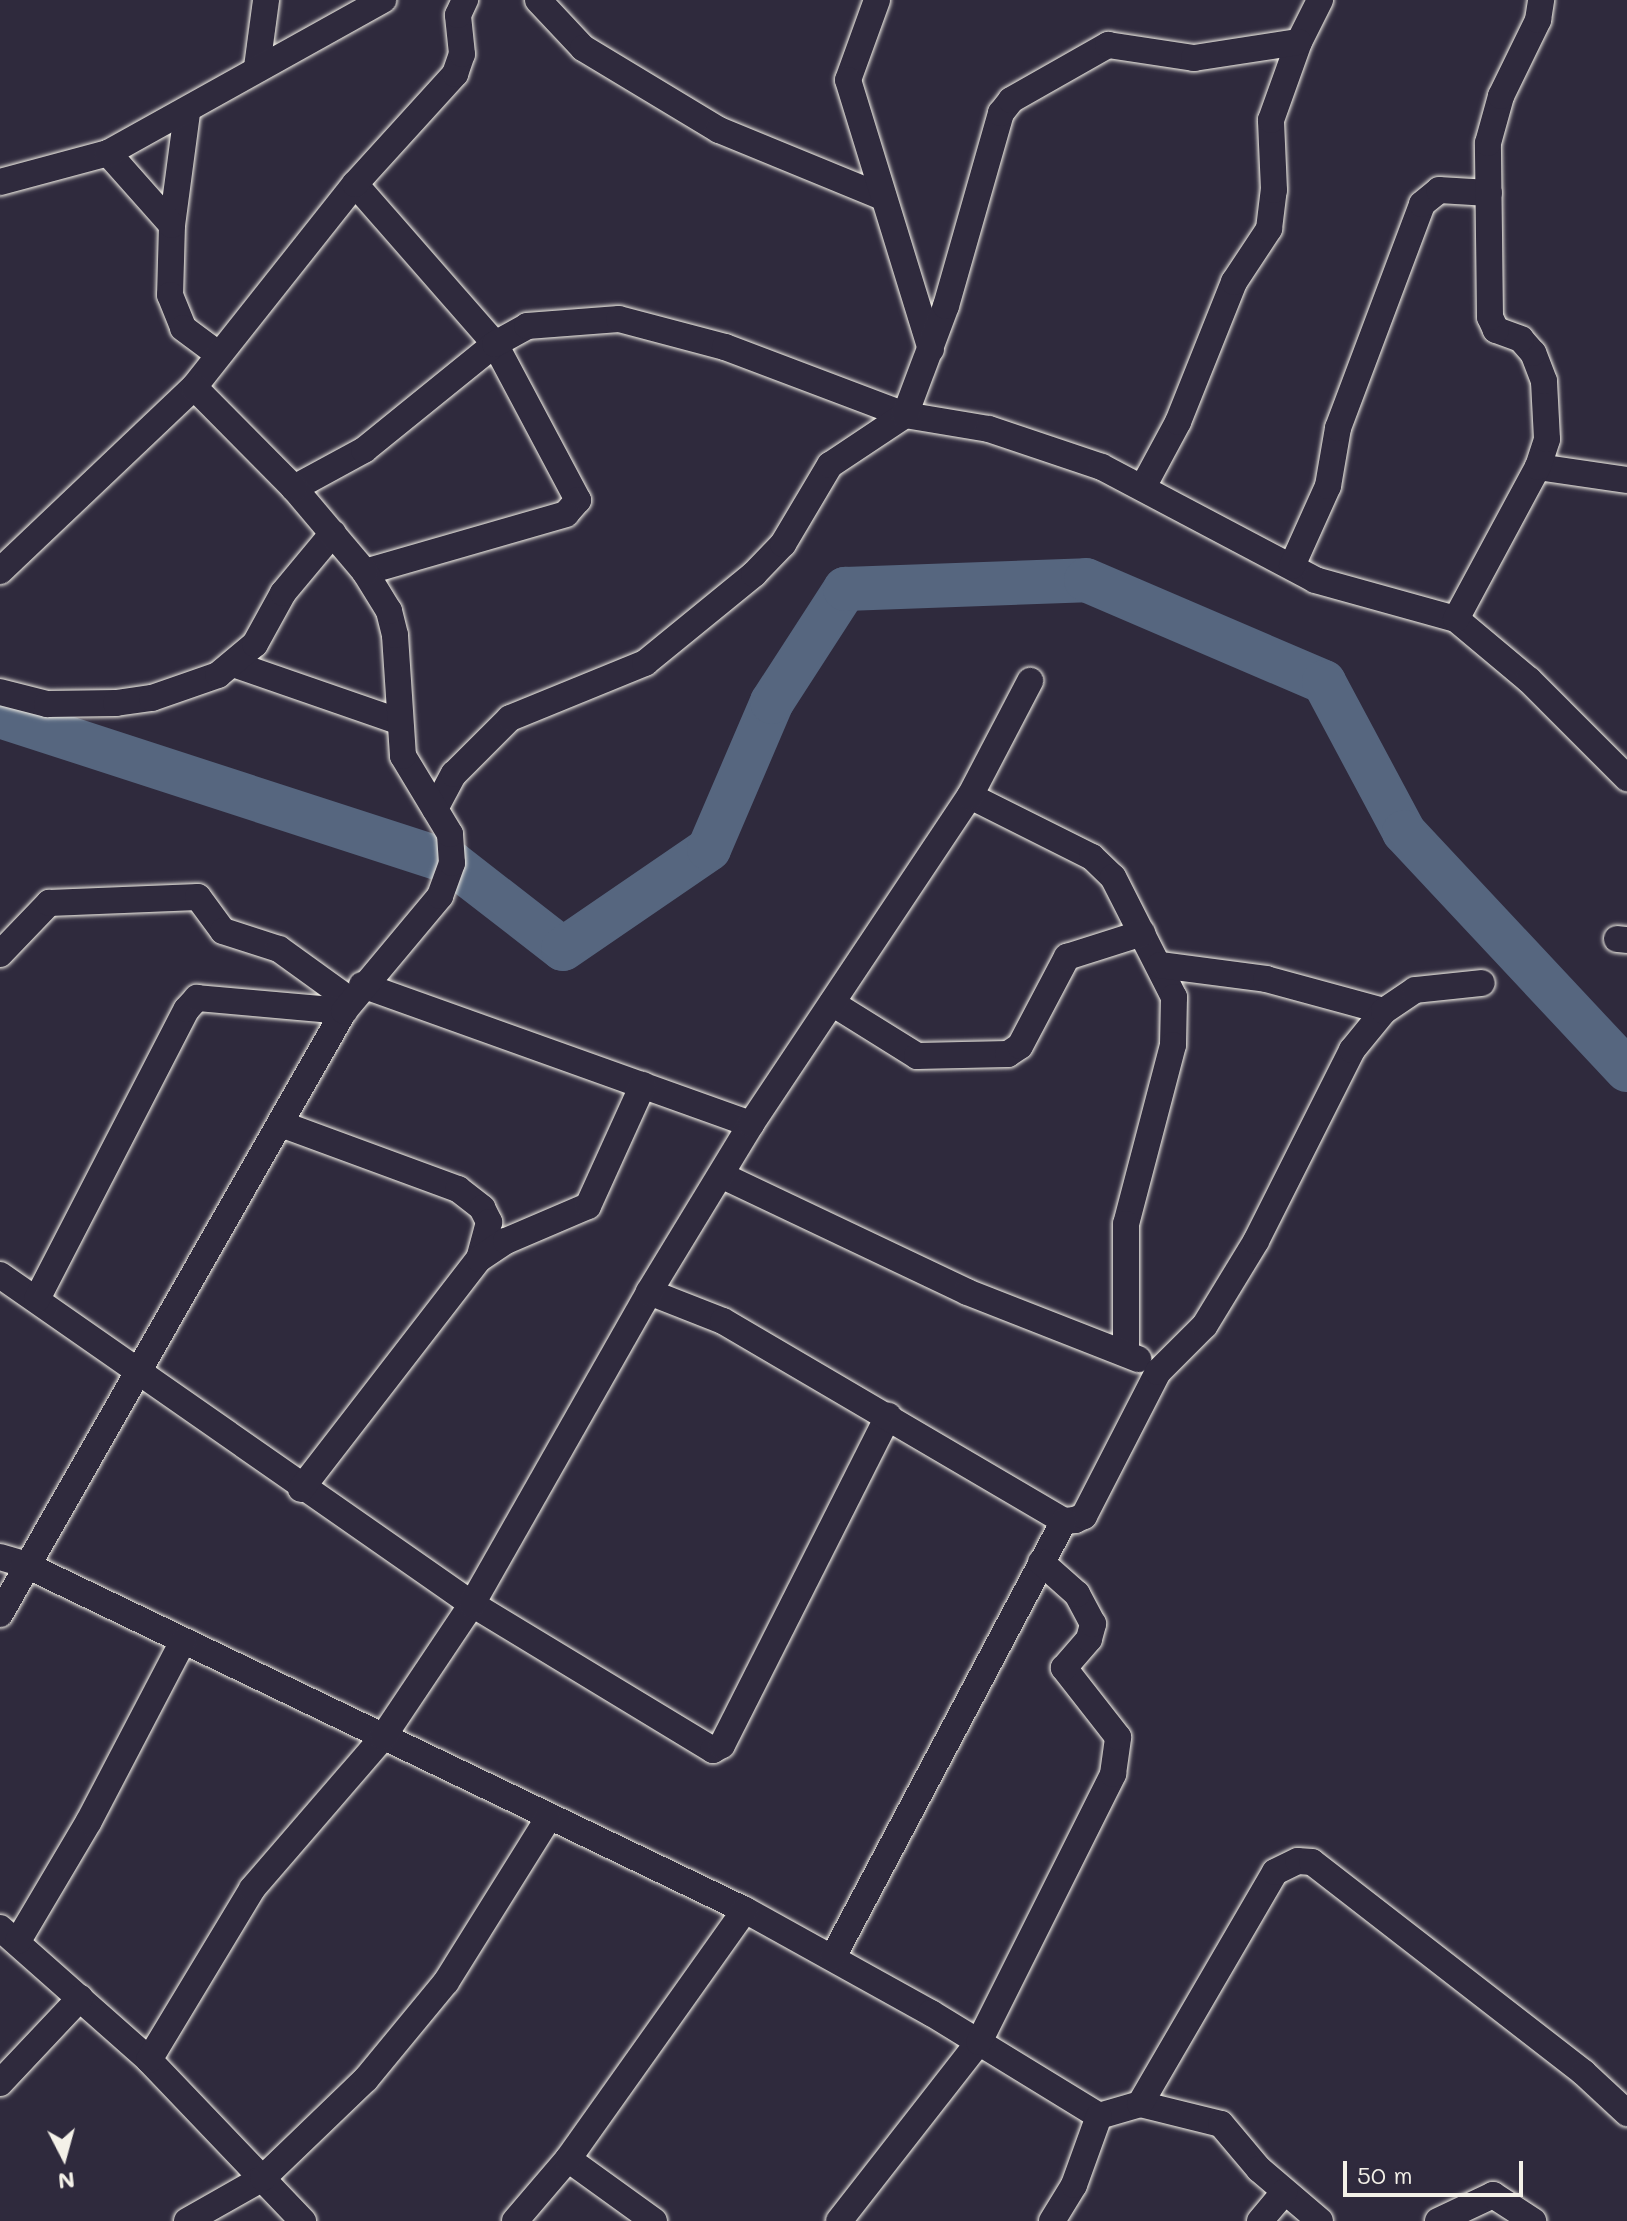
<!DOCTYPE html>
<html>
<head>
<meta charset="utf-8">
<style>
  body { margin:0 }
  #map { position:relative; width:1627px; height:2221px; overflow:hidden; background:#2f2a3d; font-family:Mali,sans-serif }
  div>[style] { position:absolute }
  .river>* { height:44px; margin:-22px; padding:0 22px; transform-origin:22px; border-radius:22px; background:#56667f }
  .roads { filter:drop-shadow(0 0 2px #f4f1e8) drop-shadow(0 0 2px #f4f1e8) }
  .minor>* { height:26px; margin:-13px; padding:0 13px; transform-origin:13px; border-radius:13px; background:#2f2a3d }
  span { translate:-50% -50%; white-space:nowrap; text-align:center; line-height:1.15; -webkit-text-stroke:6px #2f2a3d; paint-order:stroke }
  .north { position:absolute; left:24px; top:2117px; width:80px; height:80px; -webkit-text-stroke:6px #2f2a3d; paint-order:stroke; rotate:174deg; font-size:22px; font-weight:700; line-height:32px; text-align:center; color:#f4f1e8 }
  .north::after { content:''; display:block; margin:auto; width:28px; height:36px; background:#f4f1e8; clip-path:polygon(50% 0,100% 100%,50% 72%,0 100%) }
  .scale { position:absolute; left:1343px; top:2161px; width:180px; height:36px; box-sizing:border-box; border:4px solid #f4f1e8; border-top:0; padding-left:10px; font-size:24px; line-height:28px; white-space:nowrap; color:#f4f1e8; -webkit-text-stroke:6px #2f2a3d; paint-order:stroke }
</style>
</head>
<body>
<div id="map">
  <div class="river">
    <div style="left:0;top:716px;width:475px;rotate:18deg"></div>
    <div style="left:452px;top:863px;width:140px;rotate:37.8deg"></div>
    <div style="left:563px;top:949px;width:177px;rotate:-34.4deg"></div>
    <div style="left:709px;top:849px;width:160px;rotate:-66.8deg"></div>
    <div style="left:772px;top:702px;width:135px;rotate:-57.1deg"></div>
    <div style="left:845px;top:589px;width:241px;rotate:-2.1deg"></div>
    <div style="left:1086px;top:580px;width:259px;rotate:23.2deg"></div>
    <div style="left:1324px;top:682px;width:170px;rotate:61.9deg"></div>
    <div style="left:1404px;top:832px;width:326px;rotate:46.9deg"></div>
  </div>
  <div class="roads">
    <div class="minor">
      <div style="left:538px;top:0;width:66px;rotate:46.8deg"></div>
      <div style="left:583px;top:48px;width:159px;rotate:31.1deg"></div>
      <div style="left:719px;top:130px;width:176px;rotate:22.3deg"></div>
      <div style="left:877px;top:0;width:85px;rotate:109.9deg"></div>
      <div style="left:848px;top:80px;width:282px;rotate:72.9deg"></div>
      <div style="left:257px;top:67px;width:68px;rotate:-82.3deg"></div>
      <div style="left:187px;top:113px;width:113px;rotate:97.6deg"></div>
      <div style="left:172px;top:225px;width:70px;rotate:91.6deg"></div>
      <div style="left:170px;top:295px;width:35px;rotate:68deg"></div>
      <div style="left:183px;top:328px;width:44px;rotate:36.6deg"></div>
      <div style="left:108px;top:153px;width:96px;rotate:48.4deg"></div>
      <div style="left:0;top:182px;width:112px;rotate:-15deg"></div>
      <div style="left:108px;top:153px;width:315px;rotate:-29.1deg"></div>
      <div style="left:355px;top:184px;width:213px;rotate:48.8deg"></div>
      <div style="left:495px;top:344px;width:177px;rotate:62deg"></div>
      <div style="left:578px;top:500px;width:18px;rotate:131deg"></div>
      <div style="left:566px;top:514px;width:209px;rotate:163.9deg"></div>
      <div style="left:1538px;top:467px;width:90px;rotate:8.3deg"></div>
      <div style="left:1143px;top:487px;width:74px;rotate:-61.7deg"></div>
      <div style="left:1178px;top:422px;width:151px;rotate:-68.2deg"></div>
      <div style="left:1234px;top:282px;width:64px;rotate:-56.6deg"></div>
      <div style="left:1269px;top:229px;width:39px;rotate:-83deg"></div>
      <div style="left:1274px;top:190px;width:70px;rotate:-92.5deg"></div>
      <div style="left:1271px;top:120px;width:83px;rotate:-70.3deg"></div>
      <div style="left:1299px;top:42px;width:47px;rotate:-63.4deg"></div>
      <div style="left:294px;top:488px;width:80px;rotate:-28.5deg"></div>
      <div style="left:364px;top:450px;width:169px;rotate:-39deg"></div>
      <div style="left:495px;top:344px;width:37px;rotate:-29deg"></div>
      <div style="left:527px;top:326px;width:92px;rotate:-4.4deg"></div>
      <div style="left:619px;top:319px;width:110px;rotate:14.8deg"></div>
      <div style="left:725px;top:347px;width:192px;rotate:20.7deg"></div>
      <div style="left:905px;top:415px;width:85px;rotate:9.5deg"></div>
      <div style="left:989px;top:429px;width:119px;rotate:18.6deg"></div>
      <div style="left:1102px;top:467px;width:241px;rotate:27.9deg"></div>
      <div style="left:1315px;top:580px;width:146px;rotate:15.5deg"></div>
      <div style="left:1456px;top:619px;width:95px;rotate:39.9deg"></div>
      <div style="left:1529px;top:680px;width:139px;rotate:45deg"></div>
      <div style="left:1292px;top:566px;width:88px;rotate:-65.8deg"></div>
      <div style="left:1328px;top:486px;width:59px;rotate:-80.2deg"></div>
      <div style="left:1338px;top:428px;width:239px;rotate:-69.4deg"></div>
      <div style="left:1422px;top:204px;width:22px;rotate:-39deg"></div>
      <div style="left:1439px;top:190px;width:50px;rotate:3.4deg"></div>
      <div style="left:0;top:571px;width:267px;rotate:-43.5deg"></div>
      <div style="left:194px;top:387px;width:259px;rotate:-51.6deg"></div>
      <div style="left:355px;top:184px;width:149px;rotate:-47.7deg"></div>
      <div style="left:455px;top:74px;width:21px;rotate:-71deg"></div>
      <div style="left:462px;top:54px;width:39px;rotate:-96deg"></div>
      <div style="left:458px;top:15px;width:17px;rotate:-65deg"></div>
      <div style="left:1456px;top:619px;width:173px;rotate:-61.7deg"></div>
      <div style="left:1538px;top:467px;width:29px;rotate:-72deg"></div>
      <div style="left:1547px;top:439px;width:58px;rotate:-93deg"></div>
      <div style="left:1544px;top:381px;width:30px;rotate:-111deg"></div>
      <div style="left:1533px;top:353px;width:18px;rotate:-131deg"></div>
      <div style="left:1521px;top:339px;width:27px;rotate:-160deg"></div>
      <div style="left:1496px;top:330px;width:14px;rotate:-115deg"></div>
      <div style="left:1490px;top:317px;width:174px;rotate:-90.7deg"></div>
      <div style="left:1488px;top:143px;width:49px;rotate:-74.5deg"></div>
      <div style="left:1501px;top:96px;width:85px;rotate:-64deg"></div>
      <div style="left:1538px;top:20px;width:20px;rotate:-81deg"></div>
      <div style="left:236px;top:665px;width:171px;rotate:19.1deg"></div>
      <div style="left:0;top:692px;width:49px;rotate:14.3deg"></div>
      <div style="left:47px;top:704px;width:69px;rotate:-0.8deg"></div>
      <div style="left:116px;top:703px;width:36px;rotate:-8deg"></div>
      <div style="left:152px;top:698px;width:70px;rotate:-19.2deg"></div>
      <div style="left:218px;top:675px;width:48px;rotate:-40deg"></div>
      <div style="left:255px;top:644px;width:58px;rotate:-61.2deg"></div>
      <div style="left:283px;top:593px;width:78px;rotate:-50.2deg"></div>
      <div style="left:970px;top:796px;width:136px;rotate:26.6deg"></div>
      <div style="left:1092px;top:857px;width:29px;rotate:44deg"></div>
      <div style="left:1113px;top:877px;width:135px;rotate:63.1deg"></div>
      <div style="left:1174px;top:997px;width:48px;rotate:91.2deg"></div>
      <div style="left:1173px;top:1045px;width:185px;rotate:104.7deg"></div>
      <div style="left:1126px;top:1224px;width:128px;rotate:90deg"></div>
      <div style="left:435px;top:809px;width:40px;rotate:-62deg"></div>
      <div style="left:454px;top:774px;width:79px;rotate:-45deg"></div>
      <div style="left:510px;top:718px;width:146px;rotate:-22.2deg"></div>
      <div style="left:645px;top:663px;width:141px;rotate:-39.2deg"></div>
      <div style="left:754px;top:574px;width:42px;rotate:-46deg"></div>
      <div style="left:783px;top:544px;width:92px;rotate:-59.3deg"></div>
      <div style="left:830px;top:465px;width:90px;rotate:-33.7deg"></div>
      <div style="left:905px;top:415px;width:116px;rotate:-69.4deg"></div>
      <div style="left:946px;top:306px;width:201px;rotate:-74.1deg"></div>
      <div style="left:1001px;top:113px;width:16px;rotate:-52deg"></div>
      <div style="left:1011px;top:100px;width:112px;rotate:-29.6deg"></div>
      <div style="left:1108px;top:45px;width:87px;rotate:8.6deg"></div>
      <div style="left:1194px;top:58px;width:106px;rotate:-8.7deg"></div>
      <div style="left:1617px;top:939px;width:10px;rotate:6deg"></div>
      <div style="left:0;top:954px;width:71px;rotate:-46.1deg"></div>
      <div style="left:49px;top:903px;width:149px;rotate:-2.3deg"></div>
      <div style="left:198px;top:897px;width:42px;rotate:53.7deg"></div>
      <div style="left:223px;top:931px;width:59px;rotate:17.8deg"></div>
      <div style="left:279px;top:949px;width:89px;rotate:35.8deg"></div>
      <div style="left:1160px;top:965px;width:107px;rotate:7.5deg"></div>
      <div style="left:1266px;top:979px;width:122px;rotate:15.2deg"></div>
      <div style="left:362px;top:985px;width:413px;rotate:19.7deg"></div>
      <div style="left:832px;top:1003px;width:100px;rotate:31.9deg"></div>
      <div style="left:917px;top:1056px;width:91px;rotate:-1.3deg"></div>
      <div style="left:1008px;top:1054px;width:14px;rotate:-34deg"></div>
      <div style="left:1020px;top:1046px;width:101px;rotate:-62.2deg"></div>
      <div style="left:1067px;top:957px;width:79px;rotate:-17.7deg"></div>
      <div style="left:281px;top:1124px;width:189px;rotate:20.2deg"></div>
      <div style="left:458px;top:1189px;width:31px;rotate:38deg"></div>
      <div style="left:482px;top:1208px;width:16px;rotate:63deg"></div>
      <div style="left:489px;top:1222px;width:38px;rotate:105deg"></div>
      <div style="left:721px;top:1175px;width:272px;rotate:25.4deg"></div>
      <div style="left:967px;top:1292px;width:184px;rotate:21.4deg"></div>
      <div style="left:0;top:1275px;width:575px;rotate:34.88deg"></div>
      <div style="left:472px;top:1604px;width:282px;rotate:31.2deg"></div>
      <div style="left:713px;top:1750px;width:10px;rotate:-29deg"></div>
      <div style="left:722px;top:1745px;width:369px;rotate:-63.2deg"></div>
      <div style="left:649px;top:1292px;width:79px;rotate:21.4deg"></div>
      <div style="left:723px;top:1321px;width:395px;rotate:30.4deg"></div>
      <div style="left:1064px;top:1521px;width:11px;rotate:-5deg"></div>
      <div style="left:1075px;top:1520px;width:10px;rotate:-24deg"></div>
      <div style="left:1084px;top:1516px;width:162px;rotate:-62.8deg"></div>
      <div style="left:1158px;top:1372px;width:66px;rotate:-45deg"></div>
      <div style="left:1205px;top:1325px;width:98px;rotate:-58.7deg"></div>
      <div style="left:1256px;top:1241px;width:214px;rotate:-63.3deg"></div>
      <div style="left:1352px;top:1050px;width:50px;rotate:-50.6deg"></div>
      <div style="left:1384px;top:1011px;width:37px;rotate:-34deg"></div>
      <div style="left:1415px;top:990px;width:67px;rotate:-6deg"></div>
      <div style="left:37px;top:1299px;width:326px;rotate:-62.7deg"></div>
      <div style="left:187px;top:1009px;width:15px;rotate:-48deg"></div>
      <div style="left:197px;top:998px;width:148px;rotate:5.1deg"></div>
      <div style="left:301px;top:1489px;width:291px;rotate:-52.3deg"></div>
      <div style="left:479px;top:1259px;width:32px;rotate:-34deg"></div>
      <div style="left:506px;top:1241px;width:89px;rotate:-23.1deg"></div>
      <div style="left:588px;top:1206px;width:133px;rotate:-65.6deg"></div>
      <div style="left:0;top:1557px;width:25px;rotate:16deg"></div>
      <div style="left:24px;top:1564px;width:800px;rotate:25.64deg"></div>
      <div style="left:745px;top:1910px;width:213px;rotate:29deg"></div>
      <div style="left:931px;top:2013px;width:197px;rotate:31.5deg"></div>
      <div style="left:1099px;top:2116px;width:43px;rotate:-16.3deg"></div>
      <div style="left:1140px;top:2104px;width:83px;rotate:13.9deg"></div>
      <div style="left:1221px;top:2124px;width:59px;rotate:49.8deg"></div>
      <div style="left:1259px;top:2169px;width:80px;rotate:40.4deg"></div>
      <div style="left:0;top:1614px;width:694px;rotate:-60.3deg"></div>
      <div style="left:344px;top:1011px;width:150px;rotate:-50.1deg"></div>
      <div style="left:440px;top:896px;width:35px;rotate:-70deg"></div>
      <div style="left:452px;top:863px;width:29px;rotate:-94deg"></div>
      <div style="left:450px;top:834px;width:91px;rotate:-121.1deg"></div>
      <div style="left:403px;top:756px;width:121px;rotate:-93.8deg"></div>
      <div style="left:395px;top:635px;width:25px;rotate:-104deg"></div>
      <div style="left:389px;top:611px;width:46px;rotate:-121.6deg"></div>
      <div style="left:365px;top:572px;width:110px;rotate:-130.2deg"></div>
      <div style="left:294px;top:488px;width:142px;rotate:-134.7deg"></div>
      <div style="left:0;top:1928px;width:199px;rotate:41.5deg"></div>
      <div style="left:149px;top:2060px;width:223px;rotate:46.3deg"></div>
      <div style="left:18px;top:1941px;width:139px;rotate:-59.4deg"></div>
      <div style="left:89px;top:1821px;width:203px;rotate:-62.4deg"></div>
      <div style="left:833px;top:1957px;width:493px;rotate:-62.1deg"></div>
      <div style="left:149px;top:2060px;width:200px;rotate:-58.9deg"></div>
      <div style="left:252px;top:1889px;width:201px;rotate:-49.2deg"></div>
      <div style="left:383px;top:1737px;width:160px;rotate:-56.2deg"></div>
      <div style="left:472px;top:1604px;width:359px;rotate:-60.4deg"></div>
      <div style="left:649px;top:1292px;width:197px;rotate:-58.7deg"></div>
      <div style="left:751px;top:1124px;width:394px;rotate:-56.3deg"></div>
      <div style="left:970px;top:796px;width:130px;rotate:-62.4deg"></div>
      <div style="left:0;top:2083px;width:117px;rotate:-46.7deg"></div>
      <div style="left:1140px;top:2104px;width:268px;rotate:-59.8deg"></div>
      <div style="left:1275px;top:1872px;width:25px;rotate:-26deg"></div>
      <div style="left:1298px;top:1861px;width:14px;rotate:4deg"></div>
      <div style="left:1312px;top:1862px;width:344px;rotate:37.8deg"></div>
      <div style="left:1584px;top:2073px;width:59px;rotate:42.9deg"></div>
      <div style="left:568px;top:2159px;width:106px;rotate:35.8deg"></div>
      <div style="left:187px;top:2221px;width:87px;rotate:-29.5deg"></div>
      <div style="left:263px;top:2178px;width:143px;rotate:-43.9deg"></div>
      <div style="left:366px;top:2079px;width:126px;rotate:-50.5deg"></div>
      <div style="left:446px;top:1982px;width:192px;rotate:-58deg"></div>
      <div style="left:515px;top:2221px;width:82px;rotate:-49.5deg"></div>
      <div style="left:568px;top:2159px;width:305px;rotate:-54.6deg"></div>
      <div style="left:839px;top:2221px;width:227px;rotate:-52deg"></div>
      <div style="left:979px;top:2042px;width:300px;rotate:-63.4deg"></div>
      <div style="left:1113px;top:1774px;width:37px;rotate:-82deg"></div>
      <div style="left:1118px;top:1737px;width:88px;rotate:-128deg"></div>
      <div style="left:1064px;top:1668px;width:38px;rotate:-49deg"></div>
      <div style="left:1089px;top:1639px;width:16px;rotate:-75deg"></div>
      <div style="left:1093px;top:1624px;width:34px;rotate:-118deg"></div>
      <div style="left:1077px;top:1594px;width:48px;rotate:-138.4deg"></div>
      <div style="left:1052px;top:2221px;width:42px;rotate:-58.6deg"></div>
      <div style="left:1074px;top:2185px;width:73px;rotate:-70.1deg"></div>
      <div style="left:1260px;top:2221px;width:38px;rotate:-50deg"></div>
      <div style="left:1438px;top:2221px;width:61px;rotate:-25.3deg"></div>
      <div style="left:1493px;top:2195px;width:48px;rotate:33deg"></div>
    </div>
  </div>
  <div class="north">N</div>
  <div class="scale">50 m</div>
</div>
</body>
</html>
